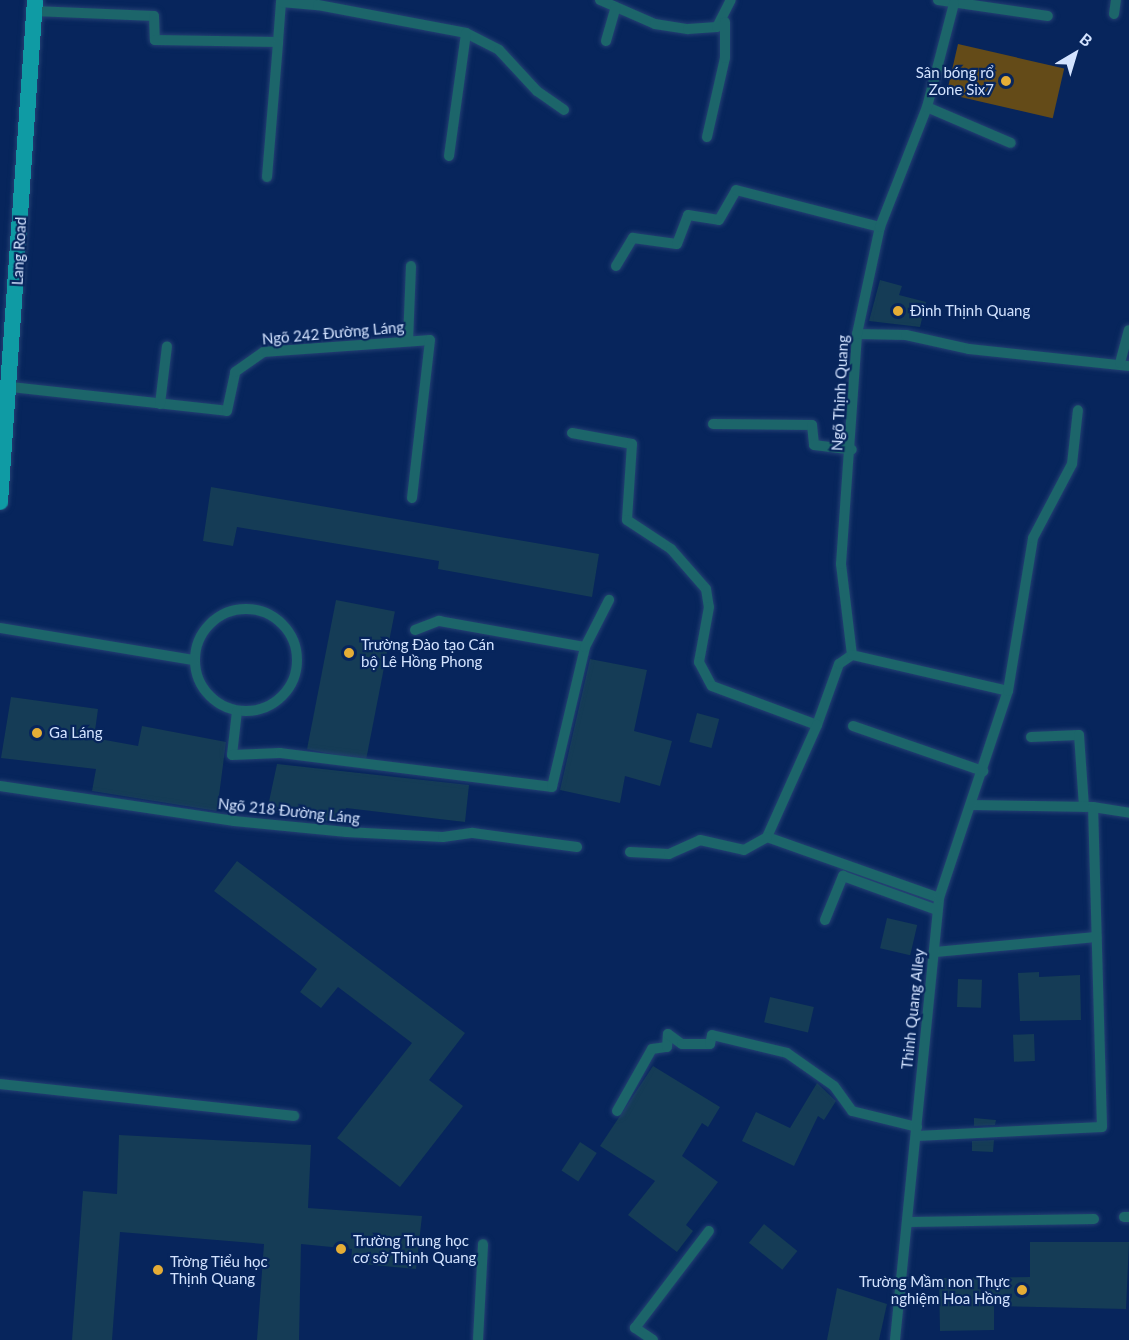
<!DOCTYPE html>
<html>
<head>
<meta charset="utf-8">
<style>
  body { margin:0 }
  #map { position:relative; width:1129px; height:1340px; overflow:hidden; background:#07255c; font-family:Lato,sans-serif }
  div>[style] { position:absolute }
  .green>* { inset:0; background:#644b18; transform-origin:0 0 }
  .building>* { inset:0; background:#153c56; transform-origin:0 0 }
  .roads { filter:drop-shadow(0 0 2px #244073) drop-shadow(0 0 2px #244073) }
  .service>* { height:10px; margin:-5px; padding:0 5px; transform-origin:5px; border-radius:5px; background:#1c656a }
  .service>.ring { margin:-5px; padding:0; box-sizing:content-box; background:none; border:10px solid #1c656a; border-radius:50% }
  .primary>* { height:16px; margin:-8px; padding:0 8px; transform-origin:8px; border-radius:8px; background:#0f9ba4 }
  .dots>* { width:16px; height:16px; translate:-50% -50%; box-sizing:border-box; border:3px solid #07255c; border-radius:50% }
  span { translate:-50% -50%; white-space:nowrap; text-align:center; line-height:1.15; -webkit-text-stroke:4.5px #07255c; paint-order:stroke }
  .poi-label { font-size:15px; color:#d3e3ff }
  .right { translate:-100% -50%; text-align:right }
  .left { translate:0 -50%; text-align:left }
  .street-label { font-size:15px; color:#d3e3ff }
  .north { position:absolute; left:1045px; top:24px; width:60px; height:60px; -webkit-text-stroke:4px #07255c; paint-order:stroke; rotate:38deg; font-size:16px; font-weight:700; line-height:24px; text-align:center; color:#d3e3ff }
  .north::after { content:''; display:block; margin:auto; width:21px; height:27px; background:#d3e3ff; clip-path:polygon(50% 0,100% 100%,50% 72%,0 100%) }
</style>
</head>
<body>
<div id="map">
  <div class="green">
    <div style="left:958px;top:44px;width:109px;height:51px;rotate:13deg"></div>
  </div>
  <div class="building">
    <div style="clip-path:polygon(880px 280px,902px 286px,899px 295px,926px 302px,920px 327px,869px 321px)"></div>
    <div style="clip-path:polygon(211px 487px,599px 554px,592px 597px,438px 569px,439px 561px,237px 527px,233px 546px,203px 541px)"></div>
    <div style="left:336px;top:600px;width:60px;height:152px;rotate:11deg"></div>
    <div style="clip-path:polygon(590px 659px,647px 670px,634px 731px,672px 741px,660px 786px,625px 776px,620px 803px,560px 790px)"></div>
    <div style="clip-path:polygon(11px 697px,98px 709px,94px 738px,138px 746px,142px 726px,226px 742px,217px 811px,92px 791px,96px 769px,1px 758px)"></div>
    <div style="left:697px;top:713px;width:23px;height:30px;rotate:15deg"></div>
    <div style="clip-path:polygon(277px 764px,469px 785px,465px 822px,346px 808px,343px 824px,267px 811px)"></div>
    <div style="clip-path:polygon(237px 861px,465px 1033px,429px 1080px,463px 1106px,400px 1187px,337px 1138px,412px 1043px,338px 987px,321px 1008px,300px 992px,317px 969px,214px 891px)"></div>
    <div style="left:887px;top:918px;width:31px;height:31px;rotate:13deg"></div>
    <div style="clip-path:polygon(1039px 972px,1039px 977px,1080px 975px,1081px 1020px,1020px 1021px,1018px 973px)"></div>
    <div style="left:958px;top:979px;width:24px;height:28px;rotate:2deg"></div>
    <div style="left:770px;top:997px;width:45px;height:26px;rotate:13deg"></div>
    <div style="left:1034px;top:1034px;width:27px;height:21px;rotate:88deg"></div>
    <div style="clip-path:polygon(653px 1066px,720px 1107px,708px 1127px,702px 1123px,682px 1156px,718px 1182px,686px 1225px,693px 1231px,677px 1252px,628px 1215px,655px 1181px,600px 1146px)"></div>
    <div style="clip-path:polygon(817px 1083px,836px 1101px,824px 1120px,818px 1116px,794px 1166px,742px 1141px,756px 1112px,790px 1128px)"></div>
    <div style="clip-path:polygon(974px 1118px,996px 1120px,995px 1125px,974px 1126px)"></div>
    <div style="clip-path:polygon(119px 1135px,311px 1145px,308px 1208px,422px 1216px,416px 1269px,351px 1263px,352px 1249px,301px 1244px,299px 1340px,257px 1340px,264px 1244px,120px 1232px,112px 1340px,72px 1340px,83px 1191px,117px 1194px)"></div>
    <div style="clip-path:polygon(994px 1140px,993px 1152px,972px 1151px,972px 1141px)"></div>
    <div style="left:580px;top:1142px;width:20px;height:34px;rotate:33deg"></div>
    <div style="left:764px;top:1224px;width:43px;height:24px;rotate:39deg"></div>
    <div style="clip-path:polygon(1030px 1242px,1129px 1242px,1126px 1309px,994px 1306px,994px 1330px,940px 1331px,939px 1278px,1030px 1277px)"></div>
    <div style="clip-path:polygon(837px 1288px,887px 1304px,879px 1340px,827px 1340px)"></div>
  </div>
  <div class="roads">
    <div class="service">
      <div style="left:600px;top:0;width:60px;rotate:23.6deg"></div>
      <div style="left:655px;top:24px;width:33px;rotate:9deg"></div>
      <div style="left:688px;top:29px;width:29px;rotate:-4deg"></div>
      <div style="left:717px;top:27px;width:30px;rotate:-63deg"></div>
      <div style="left:938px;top:0;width:111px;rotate:8.3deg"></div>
      <div style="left:34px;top:11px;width:120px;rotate:2.4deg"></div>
      <div style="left:154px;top:16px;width:24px;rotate:88deg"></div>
      <div style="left:155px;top:40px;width:123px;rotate:0.9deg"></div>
      <div style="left:278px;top:42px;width:40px;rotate:-85.7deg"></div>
      <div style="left:281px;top:2px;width:37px;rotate:5deg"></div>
      <div style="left:318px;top:5px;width:151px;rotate:10.7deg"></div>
      <div style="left:466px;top:33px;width:37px;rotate:27deg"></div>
      <div style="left:499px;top:50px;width:56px;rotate:47.2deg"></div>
      <div style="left:537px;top:91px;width:33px;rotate:35deg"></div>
      <div style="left:1114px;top:14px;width:14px;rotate:-82deg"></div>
      <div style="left:606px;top:41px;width:35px;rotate:-74deg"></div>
      <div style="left:927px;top:107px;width:91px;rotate:23.2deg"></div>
      <div style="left:707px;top:137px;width:81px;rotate:-77.2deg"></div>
      <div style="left:725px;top:58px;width:36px;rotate:-90deg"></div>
      <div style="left:449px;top:156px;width:124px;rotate:-82.1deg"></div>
      <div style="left:267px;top:177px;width:135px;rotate:-85.3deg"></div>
      <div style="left:616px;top:266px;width:33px;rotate:-59deg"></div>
      <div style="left:633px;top:238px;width:44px;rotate:7.8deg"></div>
      <div style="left:677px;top:244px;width:31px;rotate:-69deg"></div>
      <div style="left:688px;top:215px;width:31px;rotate:9deg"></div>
      <div style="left:719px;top:220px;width:34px;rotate:-60deg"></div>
      <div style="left:736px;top:190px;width:149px;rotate:14.4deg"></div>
      <div style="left:857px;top:334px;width:49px;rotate:1.2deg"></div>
      <div style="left:906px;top:335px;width:65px;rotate:12.5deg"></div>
      <div style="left:969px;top:349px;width:161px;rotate:6.1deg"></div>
      <div style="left:408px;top:341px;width:75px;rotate:-87.7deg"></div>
      <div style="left:1120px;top:363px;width:34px;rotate:-75deg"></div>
      <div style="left:11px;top:387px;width:217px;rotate:6.3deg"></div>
      <div style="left:227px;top:411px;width:40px;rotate:-78deg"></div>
      <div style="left:235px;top:372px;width:35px;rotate:-35deg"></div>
      <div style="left:264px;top:352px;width:166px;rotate:-4.1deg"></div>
      <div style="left:430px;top:340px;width:159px;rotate:96.5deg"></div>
      <div style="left:160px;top:404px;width:58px;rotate:-83.1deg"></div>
      <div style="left:713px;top:424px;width:99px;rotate:0.6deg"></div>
      <div style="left:812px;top:425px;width:20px;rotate:84deg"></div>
      <div style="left:814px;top:445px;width:38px;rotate:7deg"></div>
      <div style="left:572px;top:433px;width:61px;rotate:10.4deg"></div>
      <div style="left:632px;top:444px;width:76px;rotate:93.8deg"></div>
      <div style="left:627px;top:520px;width:53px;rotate:33.4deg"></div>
      <div style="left:671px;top:549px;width:53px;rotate:48.8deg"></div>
      <div style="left:706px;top:589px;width:18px;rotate:81deg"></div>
      <div style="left:709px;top:607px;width:56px;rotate:100.3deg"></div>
      <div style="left:699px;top:662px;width:27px;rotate:62deg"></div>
      <div style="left:712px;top:686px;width:112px;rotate:20.4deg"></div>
      <div style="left:817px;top:725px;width:65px;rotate:-70.2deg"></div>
      <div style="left:839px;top:664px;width:16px;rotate:-35deg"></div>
      <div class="ring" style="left:195px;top:609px;width:92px;height:92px"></div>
      <div style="left:0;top:628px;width:197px;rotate:9.4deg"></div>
      <div style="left:415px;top:630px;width:26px;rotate:-21deg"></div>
      <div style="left:439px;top:621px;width:148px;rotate:10.1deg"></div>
      <div style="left:852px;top:655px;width:92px;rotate:-96.9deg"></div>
      <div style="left:841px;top:564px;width:231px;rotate:-86deg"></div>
      <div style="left:857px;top:334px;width:109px;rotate:-77.9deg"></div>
      <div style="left:880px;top:227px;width:129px;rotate:-68.6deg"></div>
      <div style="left:927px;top:107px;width:107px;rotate:-75.4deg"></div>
      <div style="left:852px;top:655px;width:160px;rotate:13deg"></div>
      <div style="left:237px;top:711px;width:44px;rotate:96.5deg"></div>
      <div style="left:232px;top:755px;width:48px;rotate:-2.4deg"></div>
      <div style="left:280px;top:753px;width:274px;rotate:7.1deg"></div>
      <div style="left:552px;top:787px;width:144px;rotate:-76.7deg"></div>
      <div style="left:585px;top:647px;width:53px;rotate:-62.9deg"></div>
      <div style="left:853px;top:726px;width:138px;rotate:19.1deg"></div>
      <div style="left:1031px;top:737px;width:48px;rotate:-2.4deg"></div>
      <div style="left:1079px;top:735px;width:72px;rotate:86deg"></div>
      <div style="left:0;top:786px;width:237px;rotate:8.5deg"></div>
      <div style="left:234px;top:821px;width:113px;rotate:5.6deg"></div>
      <div style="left:346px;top:832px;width:97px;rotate:3deg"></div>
      <div style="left:443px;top:837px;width:30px;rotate:-8deg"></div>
      <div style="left:473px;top:833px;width:105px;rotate:7.7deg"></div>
      <div style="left:972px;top:805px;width:121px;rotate:0.9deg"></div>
      <div style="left:1093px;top:807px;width:36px;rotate:9deg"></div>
      <div style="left:767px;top:837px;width:182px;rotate:19.5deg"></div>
      <div style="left:767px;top:837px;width:123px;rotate:-65.9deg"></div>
      <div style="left:630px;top:852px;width:39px;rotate:3deg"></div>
      <div style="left:669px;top:854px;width:34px;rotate:-24deg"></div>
      <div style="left:700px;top:840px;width:45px;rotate:12.8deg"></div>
      <div style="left:744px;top:850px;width:26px;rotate:-29deg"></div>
      <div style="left:825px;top:920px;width:48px;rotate:-67.8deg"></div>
      <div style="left:843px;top:876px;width:100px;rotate:19.9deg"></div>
      <div style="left:935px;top:952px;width:162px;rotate:-5.3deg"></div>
      <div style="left:0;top:1084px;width:296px;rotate:6.2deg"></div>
      <div style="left:617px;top:1111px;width:71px;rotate:-60.6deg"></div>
      <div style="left:652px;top:1049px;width:15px;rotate:-8deg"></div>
      <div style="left:667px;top:1047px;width:13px;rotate:-86deg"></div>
      <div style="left:668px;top:1034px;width:17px;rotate:36deg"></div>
      <div style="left:682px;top:1044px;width:28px"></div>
      <div style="left:710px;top:1044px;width:9px;rotate:-77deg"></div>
      <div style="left:712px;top:1035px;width:77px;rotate:13.5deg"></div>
      <div style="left:787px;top:1053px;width:57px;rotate:35.1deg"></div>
      <div style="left:834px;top:1086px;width:31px;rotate:54deg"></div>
      <div style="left:852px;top:1111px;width:67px;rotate:13.8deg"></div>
      <div style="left:916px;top:1136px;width:186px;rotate:-2.8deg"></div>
      <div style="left:1102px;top:1127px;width:320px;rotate:-91.6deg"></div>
      <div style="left:1124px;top:1217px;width:5px"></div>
      <div style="left:910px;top:1222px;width:184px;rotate:-0.9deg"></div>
      <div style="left:478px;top:1340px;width:96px;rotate:-87deg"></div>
      <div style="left:653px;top:1340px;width:22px;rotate:-146deg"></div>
      <div style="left:635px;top:1328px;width:122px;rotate:-52.7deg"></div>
      <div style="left:895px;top:1340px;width:444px;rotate:-84.3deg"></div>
      <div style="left:939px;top:898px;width:218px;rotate:-71.6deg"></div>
      <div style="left:1008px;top:691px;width:155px;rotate:-80.7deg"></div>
      <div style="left:1033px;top:538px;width:84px;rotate:-62.2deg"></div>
      <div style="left:1072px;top:464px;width:54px;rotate:-83.7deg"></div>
    </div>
    <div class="primary">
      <div style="left:0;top:502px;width:503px;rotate:-86.01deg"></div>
    </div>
  </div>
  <div class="dots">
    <div style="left:1006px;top:81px;background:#e5ad36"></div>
    <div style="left:898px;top:311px;background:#e5ad36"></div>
    <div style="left:349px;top:653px;background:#e5ad36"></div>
    <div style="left:37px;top:733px;background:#e5ad36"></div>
    <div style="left:341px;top:1249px;background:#e5ad36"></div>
    <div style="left:158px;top:1270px;background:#e5ad36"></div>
    <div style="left:1022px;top:1290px;background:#e5ad36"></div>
  </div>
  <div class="poi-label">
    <span class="right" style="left:994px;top:81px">Sân bóng rổ<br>Zone Six7</span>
    <span class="left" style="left:910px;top:311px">Đình Thịnh Quang</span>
    <span class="left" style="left:361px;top:653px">Trường Đào tạo Cán<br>bộ Lê Hồng Phong</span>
    <span class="left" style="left:49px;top:733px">Ga Láng</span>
    <span class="left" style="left:353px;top:1249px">Trường Trung học<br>cơ sở Thịnh Quang</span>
    <span class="left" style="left:170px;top:1270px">Trờng Tiểu học<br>Thịnh Quang</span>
    <span class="right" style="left:1010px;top:1290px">Trường Mầm non Thực<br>nghiệm Hoa Hồng</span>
  </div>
  <div class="street-label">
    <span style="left:19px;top:251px;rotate:-87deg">Lang Road</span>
    <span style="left:333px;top:333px;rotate:-5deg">Ngõ 242 Đường Láng</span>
    <span style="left:840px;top:393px;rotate:-87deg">Ngõ Thịnh Quang</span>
    <span style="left:289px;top:811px;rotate:6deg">Ngõ 218 Đường Láng</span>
    <span style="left:913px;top:1009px;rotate:-84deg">Thinh Quang Alley</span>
  </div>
  <div class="north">B</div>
</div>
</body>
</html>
